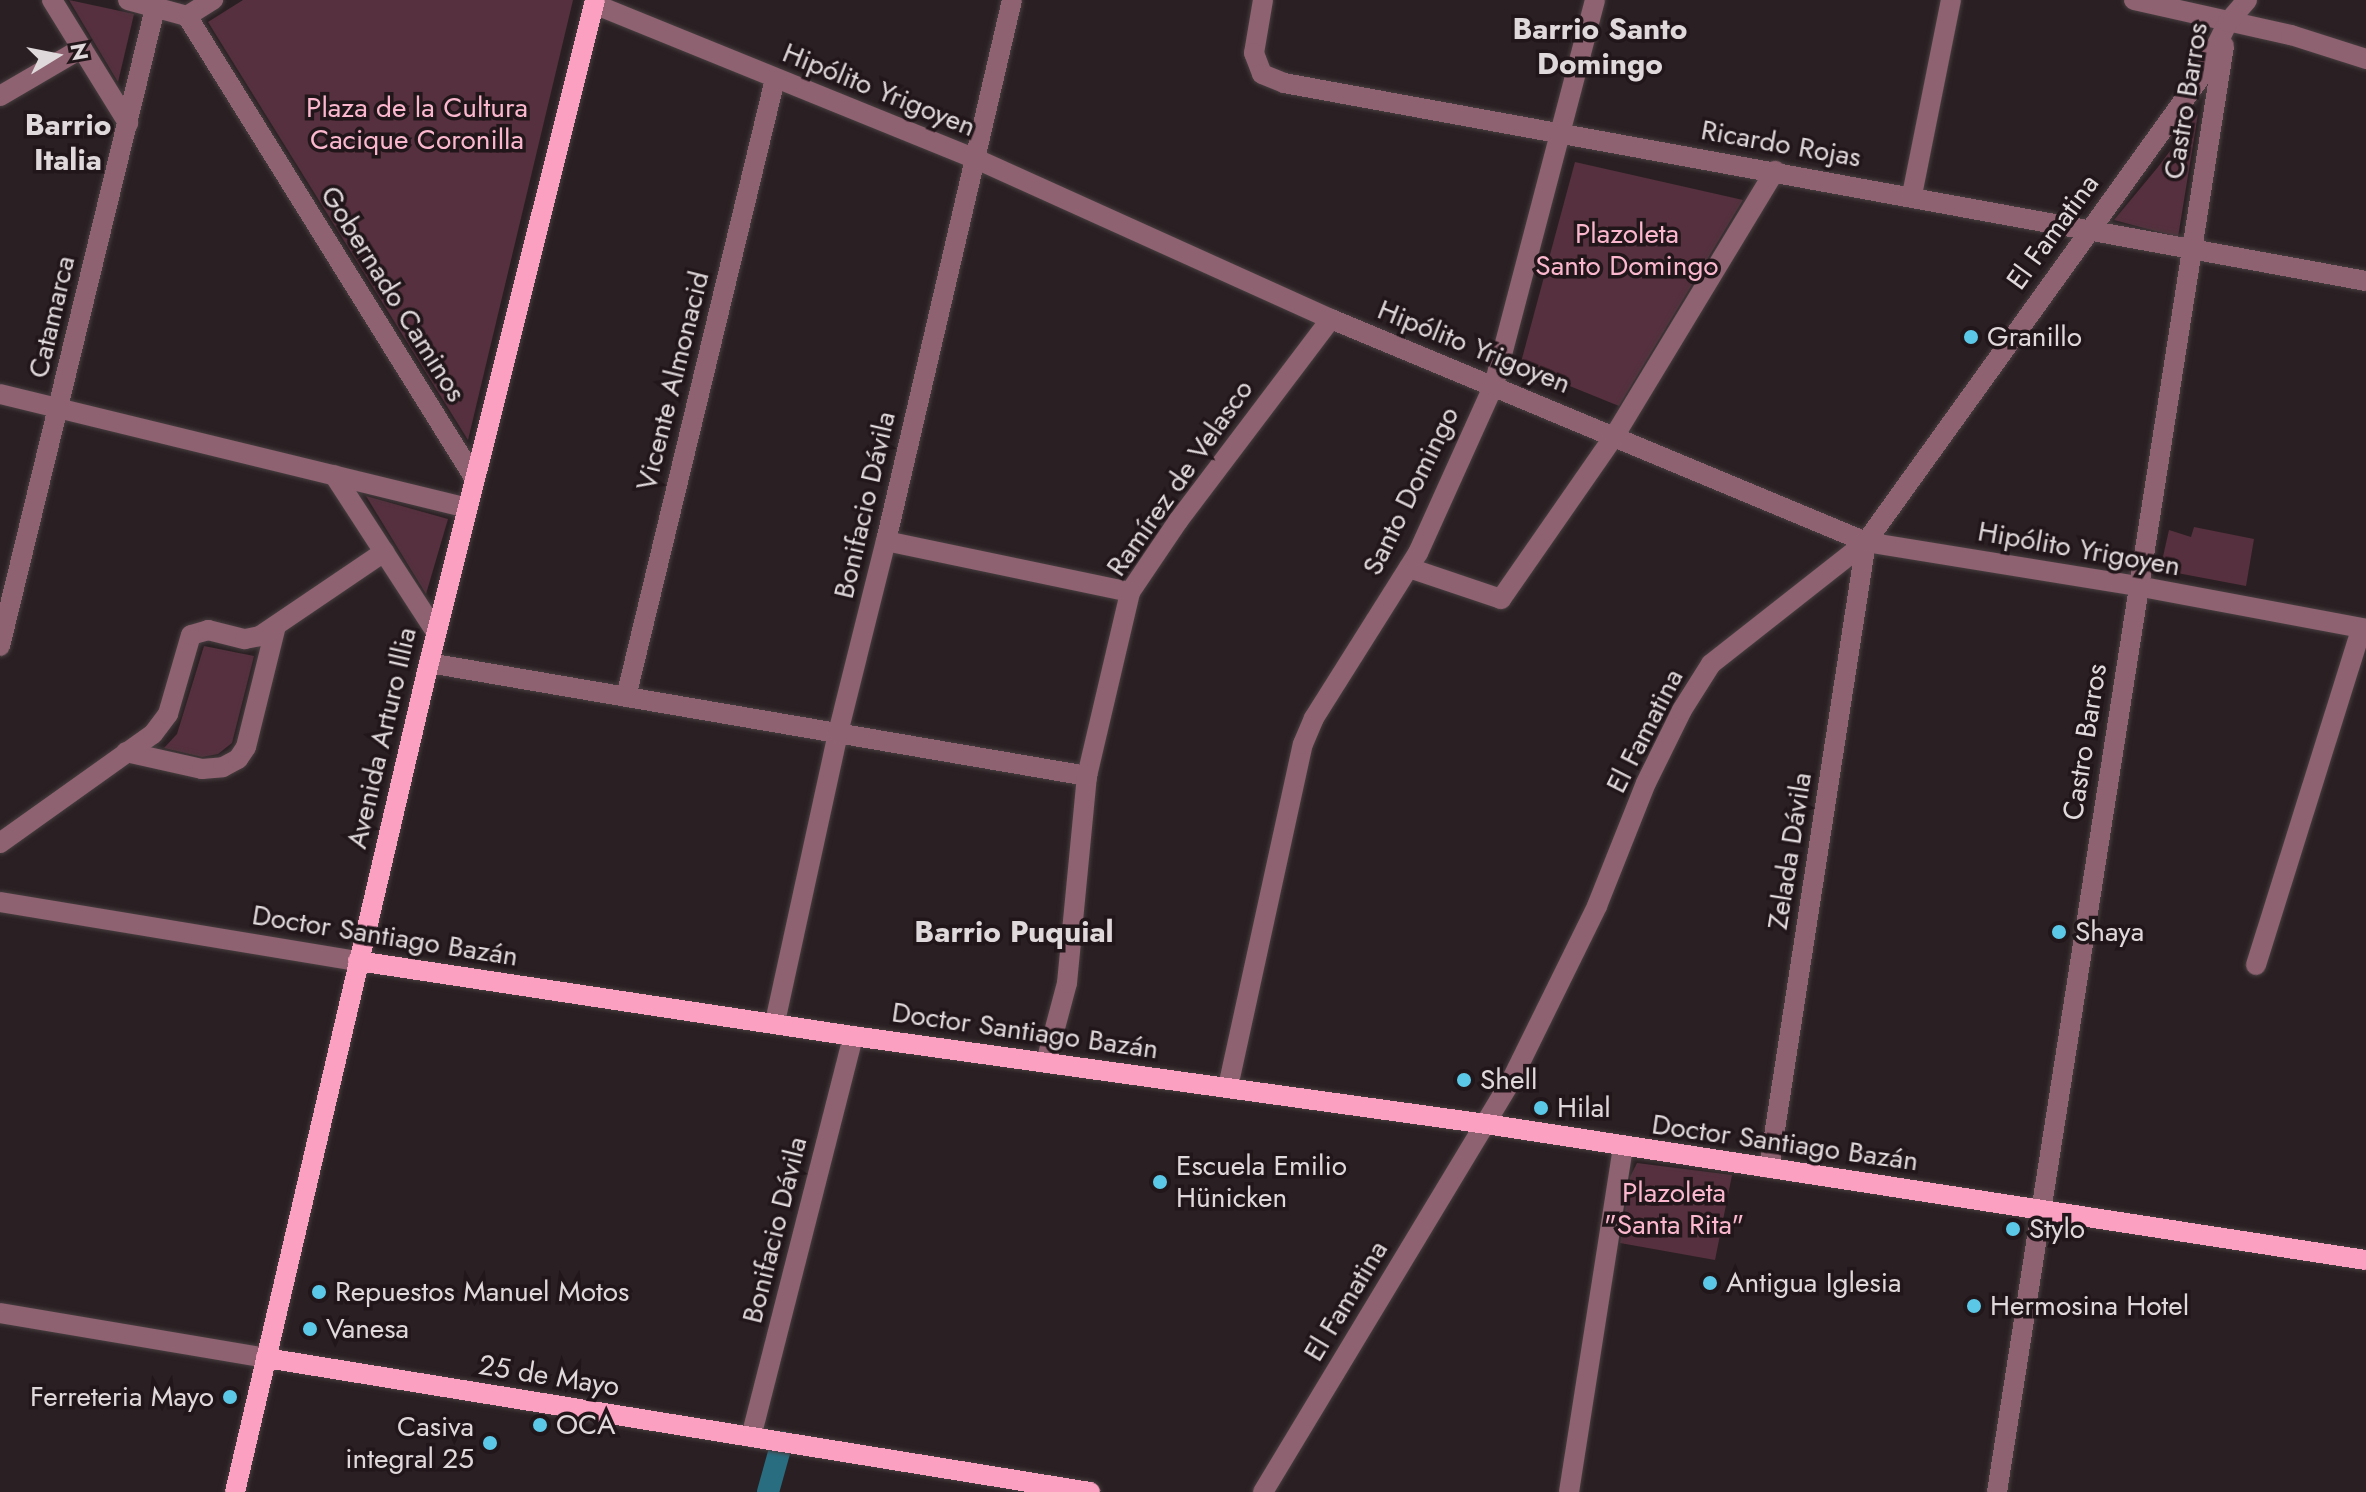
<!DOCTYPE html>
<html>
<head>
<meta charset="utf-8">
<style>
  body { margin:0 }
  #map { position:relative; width:2366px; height:1492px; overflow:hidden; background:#2a2023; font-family:Jost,sans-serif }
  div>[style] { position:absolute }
  .green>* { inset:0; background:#56303e }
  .canal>* { height:22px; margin:-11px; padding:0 11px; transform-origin:11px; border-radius:11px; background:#296d80 }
  .roads { filter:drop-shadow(0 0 2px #473e40) drop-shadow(0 0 2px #473e40) }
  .minor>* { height:20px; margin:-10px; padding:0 10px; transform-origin:10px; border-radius:10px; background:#8e6271 }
  .major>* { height:20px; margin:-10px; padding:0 10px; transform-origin:10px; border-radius:10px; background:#fba0c1 }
  .dots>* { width:22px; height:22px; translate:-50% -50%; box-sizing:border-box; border:4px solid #21161a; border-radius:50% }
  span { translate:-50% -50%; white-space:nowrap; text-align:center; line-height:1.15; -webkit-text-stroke:7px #21161a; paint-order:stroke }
  .street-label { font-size:28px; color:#e0d9db }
  .park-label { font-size:28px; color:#fab7cd }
  .poi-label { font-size:28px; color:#e0d9db }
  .left { translate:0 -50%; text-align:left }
  .right { translate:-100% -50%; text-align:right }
  .neighbourhood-label { font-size:30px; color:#e0d9db; font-weight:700 }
  .north { position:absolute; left:16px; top:16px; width:80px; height:80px; -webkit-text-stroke:6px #21161a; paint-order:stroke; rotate:80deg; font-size:22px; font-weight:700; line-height:32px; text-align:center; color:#e0d9db }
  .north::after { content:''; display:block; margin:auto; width:28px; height:36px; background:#e0d9db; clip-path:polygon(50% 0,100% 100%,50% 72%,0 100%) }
</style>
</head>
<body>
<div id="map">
  <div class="green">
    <div style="clip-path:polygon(69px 0,134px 14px,118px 82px)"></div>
    <div style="clip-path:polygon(243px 0,573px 0,468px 440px,208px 22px)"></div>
    <div style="clip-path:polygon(2198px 114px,2178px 237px,2114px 220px,2158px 167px)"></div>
    <div style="clip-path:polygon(1575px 162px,1743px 200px,1619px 406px,1520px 366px)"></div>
    <div style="clip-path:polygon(366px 496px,448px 519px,426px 594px)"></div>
    <div style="clip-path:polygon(2194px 527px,2254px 539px,2246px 586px,2172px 572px,2162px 561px,2169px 530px,2191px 537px)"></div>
    <div style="clip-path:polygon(204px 646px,254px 656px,232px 743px,218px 754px,202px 757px,164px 748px,177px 734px)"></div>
    <div style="clip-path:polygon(1637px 1163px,1732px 1175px,1715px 1260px,1620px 1243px,1630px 1177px)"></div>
  </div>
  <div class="canal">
    <div style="left:768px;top:1492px;width:52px;rotate:-74.4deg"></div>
  </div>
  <div class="roads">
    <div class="minor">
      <div style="left:52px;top:0;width:145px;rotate:58.3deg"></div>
      <div style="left:128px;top:0;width:61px;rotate:15.2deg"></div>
      <div style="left:187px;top:16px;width:31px;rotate:-32deg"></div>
      <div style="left:1263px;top:0;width:54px;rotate:99.6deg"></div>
      <div style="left:1254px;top:53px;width:22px;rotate:69deg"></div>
      <div style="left:1262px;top:74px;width:24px;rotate:22deg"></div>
      <div style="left:1284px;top:83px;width:1100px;rotate:10.37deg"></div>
      <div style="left:2134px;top:0;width:161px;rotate:12.6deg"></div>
      <div style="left:2291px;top:35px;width:79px;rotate:17.7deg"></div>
      <div style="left:594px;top:4px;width:410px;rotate:22.1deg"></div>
      <div style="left:974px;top:158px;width:392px;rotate:24.3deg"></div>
      <div style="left:1331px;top:319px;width:580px;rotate:22.63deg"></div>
      <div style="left:1866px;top:542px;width:275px;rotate:9.2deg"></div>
      <div style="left:2137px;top:586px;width:233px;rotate:10.6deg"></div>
      <div style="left:187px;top:16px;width:545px;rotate:58.12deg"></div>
      <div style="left:0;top:96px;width:95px;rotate:-30.3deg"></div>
      <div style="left:1912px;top:195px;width:199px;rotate:-78.7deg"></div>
      <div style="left:0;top:394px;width:481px;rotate:13.7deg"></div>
      <div style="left:334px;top:475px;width:187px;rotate:57deg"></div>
      <div style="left:886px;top:541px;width:249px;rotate:11.8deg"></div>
      <div style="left:1409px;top:568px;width:97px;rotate:18.6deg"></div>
      <div style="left:1501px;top:599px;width:200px;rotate:-55.2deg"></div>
      <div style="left:1615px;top:435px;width:309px;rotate:-58.8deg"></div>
      <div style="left:0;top:646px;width:665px;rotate:-76.34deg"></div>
      <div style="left:429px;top:663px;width:668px;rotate:9.74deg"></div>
      <div style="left:626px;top:697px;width:636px;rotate:-76.44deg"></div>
      <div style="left:126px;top:752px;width:78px;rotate:12.6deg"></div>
      <div style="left:202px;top:769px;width:21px;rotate:-5deg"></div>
      <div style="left:223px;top:767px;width:17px;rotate:-28deg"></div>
      <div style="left:238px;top:759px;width:14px;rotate:-56deg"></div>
      <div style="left:246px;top:747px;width:125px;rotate:-76.1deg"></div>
      <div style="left:0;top:843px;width:188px;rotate:-35.5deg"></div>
      <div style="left:153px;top:734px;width:25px;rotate:-53deg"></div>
      <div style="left:168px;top:714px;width:82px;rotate:-73.8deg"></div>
      <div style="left:191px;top:635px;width:18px;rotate:-16deg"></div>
      <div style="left:208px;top:630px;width:38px;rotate:14deg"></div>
      <div style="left:245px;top:639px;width:15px;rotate:-11deg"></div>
      <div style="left:260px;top:636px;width:150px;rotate:-34.1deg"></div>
      <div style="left:0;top:902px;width:363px;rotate:9.4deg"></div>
      <div style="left:2256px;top:965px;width:352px;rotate:-72.6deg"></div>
      <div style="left:775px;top:1022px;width:296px;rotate:-77.7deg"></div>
      <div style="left:838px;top:733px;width:198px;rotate:-76deg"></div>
      <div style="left:886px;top:541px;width:555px;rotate:-76.89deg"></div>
      <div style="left:1046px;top:1062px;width:82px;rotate:-75.1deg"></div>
      <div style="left:1067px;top:983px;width:208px;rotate:-84.5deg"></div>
      <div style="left:1087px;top:776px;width:189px;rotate:-76.8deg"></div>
      <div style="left:1130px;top:592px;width:86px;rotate:-55.9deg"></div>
      <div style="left:1178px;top:521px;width:253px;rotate:-52.9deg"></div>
      <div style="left:1228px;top:1087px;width:351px;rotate:-77.7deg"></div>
      <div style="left:1303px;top:744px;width:28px;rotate:-67deg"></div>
      <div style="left:1314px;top:718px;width:195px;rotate:-57.8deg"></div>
      <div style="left:1418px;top:553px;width:184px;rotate:-65.7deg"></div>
      <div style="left:1494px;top:385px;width:398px;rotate:-75.3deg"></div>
      <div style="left:1769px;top:1168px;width:633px;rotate:-81.19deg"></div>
      <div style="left:0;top:1313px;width:270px;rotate:9.6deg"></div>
      <div style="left:751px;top:1437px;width:414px;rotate:-75.7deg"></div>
      <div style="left:1263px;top:1492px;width:482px;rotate:-58.9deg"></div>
      <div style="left:1512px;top:1079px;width:193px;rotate:-63.8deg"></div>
      <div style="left:1597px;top:906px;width:132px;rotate:-68.3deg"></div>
      <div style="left:1646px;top:783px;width:81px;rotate:-63.7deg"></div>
      <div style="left:1682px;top:710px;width:54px;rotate:-57.8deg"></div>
      <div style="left:1711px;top:664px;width:197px;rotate:-38.2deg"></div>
      <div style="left:1866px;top:542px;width:575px;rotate:-54.27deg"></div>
      <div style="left:2202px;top:75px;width:59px;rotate:-63.9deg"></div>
      <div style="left:2228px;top:22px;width:29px;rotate:-49deg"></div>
      <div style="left:1569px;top:1492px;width:348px;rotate:-81.1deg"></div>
      <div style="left:1997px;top:1492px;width:1464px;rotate:-81.08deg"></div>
    </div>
    <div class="major">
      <div style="left:358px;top:961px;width:501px;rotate:8.62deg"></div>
      <div style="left:853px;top:1036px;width:639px;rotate:7.91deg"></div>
      <div style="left:1486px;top:1124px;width:890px;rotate:8.79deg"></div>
      <div style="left:266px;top:1358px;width:835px;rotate:9.24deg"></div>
      <div style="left:235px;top:1492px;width:851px;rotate:-76.83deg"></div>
      <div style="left:429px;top:663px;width:683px;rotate:-75.94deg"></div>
    </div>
  </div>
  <div class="dots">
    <div style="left:1971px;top:337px;background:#5bc8e7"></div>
    <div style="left:2059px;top:932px;background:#5bc8e7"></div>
    <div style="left:1464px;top:1080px;background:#5bc8e7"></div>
    <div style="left:1541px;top:1108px;background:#5bc8e7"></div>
    <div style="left:1160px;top:1182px;background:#5bc8e7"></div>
    <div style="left:2013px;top:1229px;background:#5bc8e7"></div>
    <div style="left:1710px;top:1283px;background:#5bc8e7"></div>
    <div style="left:319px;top:1292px;background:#5bc8e7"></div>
    <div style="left:1974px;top:1306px;background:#5bc8e7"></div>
    <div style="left:310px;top:1329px;background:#5bc8e7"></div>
    <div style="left:230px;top:1397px;background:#5bc8e7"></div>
    <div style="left:540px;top:1425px;background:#5bc8e7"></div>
    <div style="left:490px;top:1443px;background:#5bc8e7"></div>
  </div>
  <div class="street-label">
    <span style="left:879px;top:90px;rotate:22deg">Hipólito Yrigoyen</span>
    <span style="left:2186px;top:101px;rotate:-81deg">Castro Barros</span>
    <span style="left:1781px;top:144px;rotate:10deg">Ricardo Rojas</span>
    <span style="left:2053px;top:232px;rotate:-54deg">El Famatina</span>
    <span style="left:393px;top:294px;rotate:58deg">Gobernado Caminos</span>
    <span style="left:52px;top:317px;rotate:-77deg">Catamarca</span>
    <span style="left:1474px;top:347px;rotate:22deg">Hipólito Yrigoyen</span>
    <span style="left:673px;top:381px;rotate:-76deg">Vicente Almonacid</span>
    <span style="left:1180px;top:478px;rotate:-55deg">Ramírez de Velasco</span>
    <span style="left:1411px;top:491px;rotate:-64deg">Santo Domingo</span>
    <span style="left:865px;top:505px;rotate:-77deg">Bonifacio Dávila</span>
    <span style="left:2079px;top:549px;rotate:10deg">Hipólito Yrigoyen</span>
    <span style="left:1645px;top:731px;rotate:-63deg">El Famatina</span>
    <span style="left:382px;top:738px;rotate:-77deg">Avenida Arturo Illia</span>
    <span style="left:2085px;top:742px;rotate:-81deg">Castro Barros</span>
    <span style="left:1790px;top:851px;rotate:-81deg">Zelada Dávila</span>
    <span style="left:385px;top:936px;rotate:9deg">Doctor Santiago Bazán</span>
    <span style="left:1025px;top:1031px;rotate:8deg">Doctor Santiago Bazán</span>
    <span style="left:1785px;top:1143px;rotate:8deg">Doctor Santiago Bazán</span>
    <span style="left:775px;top:1230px;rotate:-76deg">Bonifacio Dávila</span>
    <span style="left:1346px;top:1301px;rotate:-59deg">El Famatina</span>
    <span style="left:549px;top:1376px;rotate:9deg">25 de Mayo</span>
  </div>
  <div class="park-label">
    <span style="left:417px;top:124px">Plaza de la Cultura<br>Cacique Coronilla</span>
    <span style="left:1627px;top:250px">Plazoleta<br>Santo Domingo</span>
    <span style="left:1674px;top:1209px">Plazoleta<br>"Santa Rita"</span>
  </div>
  <div class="poi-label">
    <span class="left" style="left:1987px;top:337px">Granillo</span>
    <span class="left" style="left:2075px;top:932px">Shaya</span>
    <span class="left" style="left:1480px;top:1080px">Shell</span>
    <span class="left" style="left:1557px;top:1108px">Hilal</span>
    <span class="left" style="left:1176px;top:1182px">Escuela Emilio<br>Hünicken</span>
    <span class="left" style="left:2029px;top:1229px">Stylo</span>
    <span class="left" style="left:1726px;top:1283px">Antigua Iglesia</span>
    <span class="left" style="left:335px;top:1292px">Repuestos Manuel Motos</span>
    <span class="left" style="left:1990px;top:1306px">Hermosina Hotel</span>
    <span class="left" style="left:326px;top:1329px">Vanesa</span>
    <span class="right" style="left:214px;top:1397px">Ferreteria Mayo</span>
    <span class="left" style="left:556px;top:1425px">OCA</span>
    <span class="right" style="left:474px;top:1443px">Casiva<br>integral 25</span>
  </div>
  <div class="neighbourhood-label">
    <span style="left:1600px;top:46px">Barrio Santo<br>Domingo</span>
    <span style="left:68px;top:142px">Barrio<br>Italia</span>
    <span style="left:1014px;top:932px">Barrio Puquial</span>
  </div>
  <div class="north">N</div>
</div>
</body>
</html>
